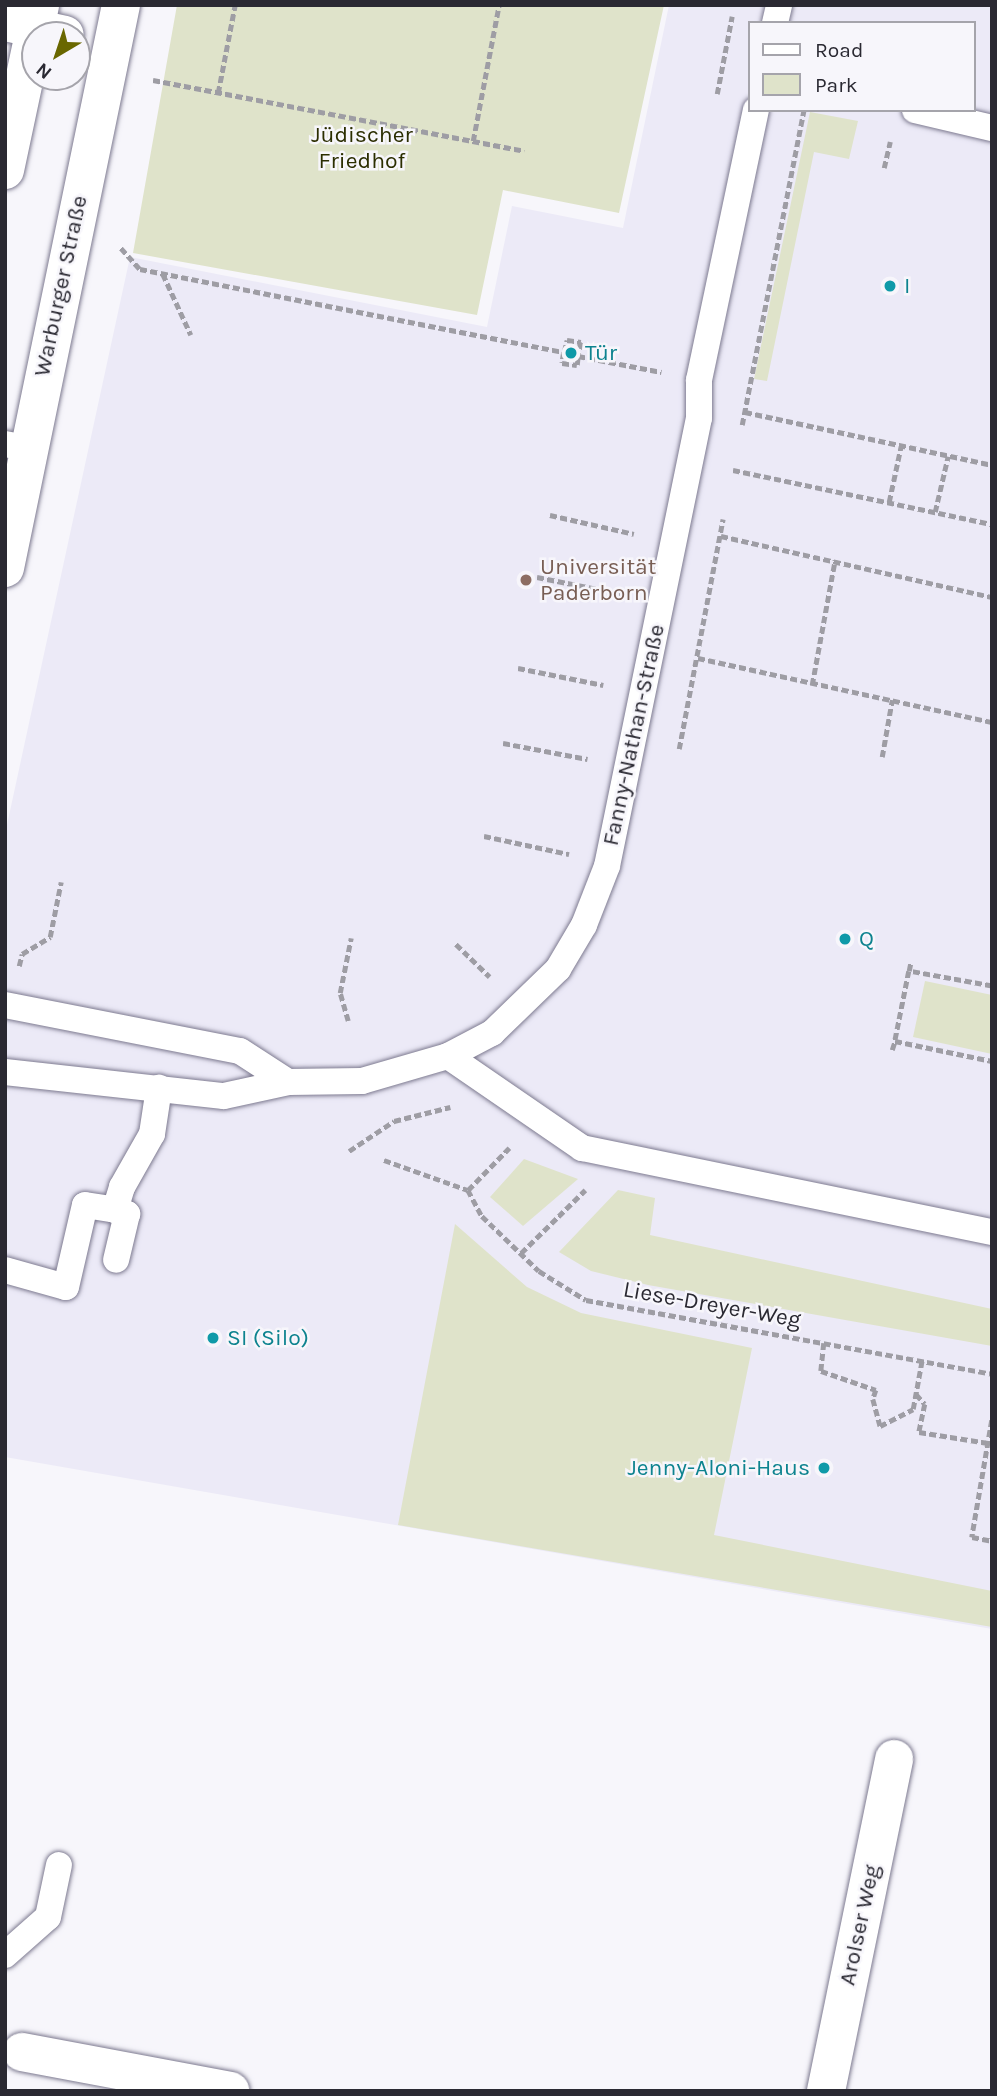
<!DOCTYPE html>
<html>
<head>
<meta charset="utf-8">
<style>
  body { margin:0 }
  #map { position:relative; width:997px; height:2096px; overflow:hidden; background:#f7f6fb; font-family:Karla,sans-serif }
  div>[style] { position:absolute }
  .built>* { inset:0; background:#eceaf7 }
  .green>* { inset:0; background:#dfe3ca }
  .path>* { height:4.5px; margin-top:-2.25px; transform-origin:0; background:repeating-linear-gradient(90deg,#9e9da4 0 7px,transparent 0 10.5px) }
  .roads { filter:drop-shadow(0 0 2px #7d7a90) drop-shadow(0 0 2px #7d7a90) }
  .service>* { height:26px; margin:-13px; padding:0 13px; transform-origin:13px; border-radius:13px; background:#fff }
  .minor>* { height:38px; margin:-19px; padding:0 19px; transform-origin:19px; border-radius:19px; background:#fff }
  .secondary>* { height:38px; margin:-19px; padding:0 19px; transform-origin:19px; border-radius:19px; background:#fff }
  .dots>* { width:19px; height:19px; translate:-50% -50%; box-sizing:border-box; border:4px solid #f7f6fb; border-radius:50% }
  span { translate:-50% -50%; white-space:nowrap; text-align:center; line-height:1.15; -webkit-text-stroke:5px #f7f6fb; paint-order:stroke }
  .park-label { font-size:23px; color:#2b2e00 }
  .street-label { font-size:23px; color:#2a2932 }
  .culture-label { font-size:23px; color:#0d838f }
  .left { translate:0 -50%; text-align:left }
  .right { translate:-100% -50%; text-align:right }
  .education-label { font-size:23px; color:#785e54 }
  .frame { position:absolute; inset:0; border:7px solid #2a2932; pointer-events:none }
  .legend { position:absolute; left:748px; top:21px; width:228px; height:91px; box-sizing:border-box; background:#f7f6fb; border:2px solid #a5a4ab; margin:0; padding:9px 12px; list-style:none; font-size:21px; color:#2a2932 }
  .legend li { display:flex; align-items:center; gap:14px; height:35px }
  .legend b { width:35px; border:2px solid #a5a4ab }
  .north { position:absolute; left:21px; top:21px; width:70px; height:70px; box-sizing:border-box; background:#f7f6fb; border:2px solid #a5a4ab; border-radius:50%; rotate:219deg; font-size:19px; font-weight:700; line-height:28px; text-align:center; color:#2a2932 }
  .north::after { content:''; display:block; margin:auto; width:24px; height:32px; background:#696700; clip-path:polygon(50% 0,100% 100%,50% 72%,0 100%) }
</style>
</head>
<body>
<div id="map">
  <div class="built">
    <div style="clip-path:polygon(evenodd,669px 5px,992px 5px,992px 1629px,5px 1457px,5px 834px,130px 257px,487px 327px,512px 206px,623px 228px,669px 5px,750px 23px,974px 23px,974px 110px,750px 110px,750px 23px)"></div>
  </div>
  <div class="green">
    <div style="clip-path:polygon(177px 5px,664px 5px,619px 213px,503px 190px,477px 315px,133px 253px)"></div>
    <div style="clip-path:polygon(810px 112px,858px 121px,849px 159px,814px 152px,767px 381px,754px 379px)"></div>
    <div style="clip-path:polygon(925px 981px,992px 995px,992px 1054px,913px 1037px)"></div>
    <div style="clip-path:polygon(524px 1159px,578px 1179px,523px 1226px,490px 1197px)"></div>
    <div style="clip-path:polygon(618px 1190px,655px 1198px,650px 1235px,992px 1309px,992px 1346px,648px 1285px,591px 1271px,559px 1252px)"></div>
    <div style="clip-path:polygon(455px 1224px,527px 1287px,581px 1313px,752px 1348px,714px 1535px,992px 1591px,992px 1627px,398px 1525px)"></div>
  </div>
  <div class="path">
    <div style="left:153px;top:80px;width:378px;rotate:10.8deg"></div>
    <div style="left:218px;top:93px;width:90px;rotate:-79.1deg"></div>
    <div style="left:717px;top:94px;width:79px;rotate:-79.1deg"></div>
    <div style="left:473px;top:141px;width:138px;rotate:-79.2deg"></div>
    <div style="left:884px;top:168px;width:27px;rotate:-77deg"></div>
    <div style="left:121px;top:248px;width:28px;rotate:48deg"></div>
    <div style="left:140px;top:269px;width:432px;rotate:11.1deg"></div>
    <div style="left:564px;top:352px;width:11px;rotate:100deg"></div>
    <div style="left:562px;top:363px;width:15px;rotate:8deg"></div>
    <div style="left:577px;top:365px;width:9px;rotate:-84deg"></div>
    <div style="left:578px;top:356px;width:85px;rotate:10.9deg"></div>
    <div style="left:163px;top:274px;width:67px;rotate:65.3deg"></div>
    <div style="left:564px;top:352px;width:12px;rotate:-76deg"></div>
    <div style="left:567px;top:340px;width:14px;rotate:8deg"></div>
    <div style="left:581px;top:342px;width:14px;rotate:102deg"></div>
    <div style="left:745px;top:412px;width:253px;rotate:12.1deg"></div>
    <div style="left:742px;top:425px;width:321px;rotate:-78.9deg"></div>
    <div style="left:733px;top:470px;width:265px;rotate:11.8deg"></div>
    <div style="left:889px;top:502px;width:57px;rotate:-77.9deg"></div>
    <div style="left:935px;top:512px;width:57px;rotate:-76.9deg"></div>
    <div style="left:550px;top:515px;width:86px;rotate:12.7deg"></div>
    <div style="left:721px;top:536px;width:278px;rotate:12.7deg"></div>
    <div style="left:537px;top:577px;width:87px;rotate:11.3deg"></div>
    <div style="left:698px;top:658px;width:301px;rotate:12.3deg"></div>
    <div style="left:518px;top:668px;width:87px;rotate:11.3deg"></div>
    <div style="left:812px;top:685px;width:127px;rotate:-79.6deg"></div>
    <div style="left:503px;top:743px;width:86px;rotate:10.7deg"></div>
    <div style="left:679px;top:749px;width:234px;rotate:-79.2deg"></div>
    <div style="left:882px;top:757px;width:58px;rotate:-80deg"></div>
    <div style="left:484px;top:836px;width:87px;rotate:12deg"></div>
    <div style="left:456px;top:944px;width:47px;rotate:44.1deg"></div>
    <div style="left:19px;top:966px;width:12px;rotate:-76deg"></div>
    <div style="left:22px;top:954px;width:33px;rotate:-31deg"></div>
    <div style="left:50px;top:937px;width:56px;rotate:-78.7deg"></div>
    <div style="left:909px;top:971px;width:10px;rotate:-79deg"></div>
    <div style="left:992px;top:986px;width:84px;rotate:-169.8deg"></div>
    <div style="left:909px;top:971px;width:71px;rotate:101.3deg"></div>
    <div style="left:895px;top:1041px;width:99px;rotate:11.7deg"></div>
    <div style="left:348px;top:1021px;width:29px;rotate:-106deg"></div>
    <div style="left:340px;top:993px;width:56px;rotate:-78.7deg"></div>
    <div style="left:892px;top:1050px;width:9px;rotate:-72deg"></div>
    <div style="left:349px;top:1151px;width:54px;rotate:-33.7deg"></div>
    <div style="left:394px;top:1121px;width:58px;rotate:-14deg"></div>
    <div style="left:384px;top:1160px;width:89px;rotate:19.7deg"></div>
    <div style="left:468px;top:1190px;width:30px;rotate:62deg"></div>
    <div style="left:482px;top:1216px;width:79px;rotate:44deg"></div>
    <div style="left:539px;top:1271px;width:55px;rotate:31.7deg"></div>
    <div style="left:586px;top:1300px;width:413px;rotate:10.3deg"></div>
    <div style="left:468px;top:1190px;width:59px;rotate:-45.7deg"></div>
    <div style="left:521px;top:1253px;width:90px;rotate:-44.5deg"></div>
    <div style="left:824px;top:1343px;width:28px;rotate:96deg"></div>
    <div style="left:821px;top:1371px;width:58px;rotate:19.1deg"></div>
    <div style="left:876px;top:1390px;width:9px;rotate:108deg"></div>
    <div style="left:873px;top:1399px;width:28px;rotate:75deg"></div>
    <div style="left:880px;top:1426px;width:37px;rotate:-27deg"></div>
    <div style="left:913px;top:1409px;width:50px;rotate:-79.6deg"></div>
    <div style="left:916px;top:1394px;width:13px;rotate:48deg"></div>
    <div style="left:925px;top:1404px;width:29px;rotate:102deg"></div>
    <div style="left:919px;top:1432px;width:70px;rotate:9.1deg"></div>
    <div style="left:992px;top:1420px;width:119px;rotate:99.7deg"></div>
    <div style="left:972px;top:1537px;width:20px;rotate:11deg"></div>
  </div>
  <div class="roads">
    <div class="service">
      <div style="left:775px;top:23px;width:18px;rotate:-77deg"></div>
      <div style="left:915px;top:110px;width:79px;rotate:13.2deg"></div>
      <div style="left:5px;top:444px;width:21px;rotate:11deg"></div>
      <div style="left:5px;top:1005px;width:239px;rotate:11.1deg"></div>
      <div style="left:240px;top:1051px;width:57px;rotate:32.9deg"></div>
      <div style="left:448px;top:1056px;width:163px;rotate:34.5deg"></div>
      <div style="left:582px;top:1148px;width:419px;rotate:11.6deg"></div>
      <div style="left:5px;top:1072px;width:220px;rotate:6.3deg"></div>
      <div style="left:224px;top:1096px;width:66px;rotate:-12.3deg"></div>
      <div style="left:288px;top:1082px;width:74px;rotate:-0.8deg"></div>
      <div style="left:362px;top:1081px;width:90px;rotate:-16.2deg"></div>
      <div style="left:448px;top:1056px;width:50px;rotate:-27.6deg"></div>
      <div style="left:492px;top:1033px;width:92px;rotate:-44.1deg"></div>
      <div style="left:558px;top:969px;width:51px;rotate:-59.4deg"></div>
      <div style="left:584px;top:925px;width:63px;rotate:-68.7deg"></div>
      <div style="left:607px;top:866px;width:457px;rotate:-78.4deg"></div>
      <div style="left:699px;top:418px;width:38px;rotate:-90deg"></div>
      <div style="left:699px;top:380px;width:276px;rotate:-78.1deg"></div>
      <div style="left:115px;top:1210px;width:13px;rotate:18deg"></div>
      <div style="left:127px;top:1214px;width:47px;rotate:103.4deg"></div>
      <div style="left:5px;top:1270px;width:63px;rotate:15.6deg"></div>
      <div style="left:66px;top:1287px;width:84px;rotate:-77deg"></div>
      <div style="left:85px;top:1205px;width:30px;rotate:9deg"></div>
      <div style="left:115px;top:1210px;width:24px;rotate:-73deg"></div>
      <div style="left:122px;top:1187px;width:61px;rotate:-60.5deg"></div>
      <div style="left:152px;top:1134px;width:47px;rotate:-81.3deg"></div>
      <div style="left:5px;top:1955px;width:57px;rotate:-41.5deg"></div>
      <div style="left:48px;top:1917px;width:53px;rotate:-78.1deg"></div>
    </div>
    <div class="minor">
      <div style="left:5px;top:22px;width:61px;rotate:12.2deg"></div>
      <div style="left:22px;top:2052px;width:212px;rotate:10.6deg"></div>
      <div style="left:826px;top:2091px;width:339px;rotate:-78.4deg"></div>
    </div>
    <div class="secondary">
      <div style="left:5px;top:170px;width:169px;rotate:-78deg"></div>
      <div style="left:5px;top:568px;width:575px;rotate:-78.36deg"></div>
    </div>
  </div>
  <div class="dots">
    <div style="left:890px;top:286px;background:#0f9aa8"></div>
    <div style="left:571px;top:353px;background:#0f9aa8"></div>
    <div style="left:526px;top:580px;background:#8d6e63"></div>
    <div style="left:845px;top:939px;background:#0f9aa8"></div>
    <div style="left:213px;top:1338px;background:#0f9aa8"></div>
    <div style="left:824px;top:1468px;background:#0f9aa8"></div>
  </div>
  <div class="park-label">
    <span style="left:362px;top:148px">Jüdischer<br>Friedhof</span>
  </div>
  <div class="street-label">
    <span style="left:61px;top:286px;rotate:-78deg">Warburger Straße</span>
    <span style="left:634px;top:735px;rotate:-78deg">Fanny-Nathan-Straße</span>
    <span style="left:712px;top:1305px;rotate:10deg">Liese-Dreyer-Weg</span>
    <span style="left:860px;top:1925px;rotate:-78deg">Arolser Weg</span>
  </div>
  <div class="culture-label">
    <span class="left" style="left:904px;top:286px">I</span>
    <span class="left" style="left:585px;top:353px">Tür</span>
    <span class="left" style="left:859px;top:939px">Q</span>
    <span class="left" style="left:227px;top:1338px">SI (Silo)</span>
    <span class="right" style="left:810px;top:1468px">Jenny-Aloni-Haus</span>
  </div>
  <div class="education-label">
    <span class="left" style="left:540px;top:580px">Universität<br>Paderborn</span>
  </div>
  <div class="frame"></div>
  <ul class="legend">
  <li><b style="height:9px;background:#fff"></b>Road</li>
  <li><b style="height:19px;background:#dfe3ca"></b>Park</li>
  </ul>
  <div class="north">N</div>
</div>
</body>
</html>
